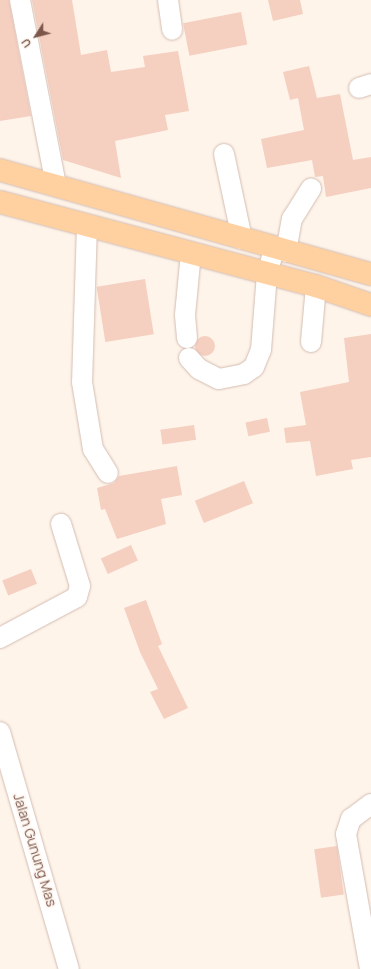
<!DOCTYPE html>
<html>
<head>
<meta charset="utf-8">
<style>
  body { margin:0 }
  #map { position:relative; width:371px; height:969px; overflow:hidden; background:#fef4ea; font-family:Manrope,sans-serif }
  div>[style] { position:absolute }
  .building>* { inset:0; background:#f5cfc0; transform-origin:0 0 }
  .round { border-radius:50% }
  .roads { filter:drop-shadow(0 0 1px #d4bcb1) drop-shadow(0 0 1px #d4bcb1) }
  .minor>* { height:20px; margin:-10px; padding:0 10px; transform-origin:10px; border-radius:10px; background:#fff }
  .major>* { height:22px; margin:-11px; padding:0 11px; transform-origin:11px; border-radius:11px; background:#ffd1a0 }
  span { translate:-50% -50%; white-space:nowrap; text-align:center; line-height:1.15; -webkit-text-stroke:4px #fff8f2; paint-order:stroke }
  .street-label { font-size:14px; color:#7b564a }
  .north { position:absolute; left:16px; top:16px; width:40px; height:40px; -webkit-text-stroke:3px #fff8f2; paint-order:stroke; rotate:234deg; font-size:11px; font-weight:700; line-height:16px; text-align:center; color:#7b564a }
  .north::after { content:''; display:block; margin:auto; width:14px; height:18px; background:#7b564a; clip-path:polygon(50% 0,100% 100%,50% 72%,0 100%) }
</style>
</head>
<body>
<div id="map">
  <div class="building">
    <div style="clip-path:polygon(0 0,9px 0,31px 116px,0 121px)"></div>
    <div style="clip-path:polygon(32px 0,72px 0,81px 55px,107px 50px,111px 72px,145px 67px,143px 56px,178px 51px,189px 111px,165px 115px,168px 130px,115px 141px,121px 178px,63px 160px)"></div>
    <div style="clip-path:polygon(268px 0,300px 0,303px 14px,273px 21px)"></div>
    <div style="left:241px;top:12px;width:33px;height:59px;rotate:79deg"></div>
    <div style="clip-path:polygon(309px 66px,317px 98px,340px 94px,353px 160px,371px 157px,371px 188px,326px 197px,323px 176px,315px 177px,312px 160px,267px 168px,261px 139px,304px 130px,298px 98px,290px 100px,283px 72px)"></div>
    <div style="left:145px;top:279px;width:56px;height:49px;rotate:81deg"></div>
    <div style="clip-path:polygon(371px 334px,371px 457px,351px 460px,353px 469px,316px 476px,310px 441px,286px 443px,284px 428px,306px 425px,300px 392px,349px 382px,344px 338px)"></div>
    <div class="round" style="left:195px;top:336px;width:20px;height:20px"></div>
    <div style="left:267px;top:418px;width:14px;height:22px;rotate:78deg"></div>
    <div style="left:194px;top:425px;width:15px;height:34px;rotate:82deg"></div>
    <div style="clip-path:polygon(177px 466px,182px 495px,161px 499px,166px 524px,117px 539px,105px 509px,101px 510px,97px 488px,114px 483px,119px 476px)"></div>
    <div style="left:244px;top:481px;width:24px;height:53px;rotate:68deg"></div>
    <div style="left:131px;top:545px;width:17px;height:33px;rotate:66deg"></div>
    <div style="left:31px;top:569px;width:16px;height:31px;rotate:68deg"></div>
    <div style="clip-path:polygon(146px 600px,162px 644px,158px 646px,188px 708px,164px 719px,150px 692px,158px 689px,140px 652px,124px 608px)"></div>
    <div style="left:337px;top:846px;width:49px;height:23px;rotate:82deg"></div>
  </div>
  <div class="roads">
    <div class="minor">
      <div style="left:20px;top:0;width:189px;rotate:79deg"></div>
      <div style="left:168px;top:0;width:30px;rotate:82deg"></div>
      <div style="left:359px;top:88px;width:13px;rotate:-18deg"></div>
      <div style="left:224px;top:154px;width:87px;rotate:78deg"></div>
      <div style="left:87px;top:225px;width:157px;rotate:91.8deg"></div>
      <div style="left:82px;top:382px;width:68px;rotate:80.7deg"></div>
      <div style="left:93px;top:449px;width:28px;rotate:58deg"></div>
      <div style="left:286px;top:252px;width:34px;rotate:-80deg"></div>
      <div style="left:292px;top:219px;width:36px;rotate:-58deg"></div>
      <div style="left:187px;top:338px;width:23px;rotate:-95deg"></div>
      <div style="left:185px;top:315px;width:62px;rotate:-84.5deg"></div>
      <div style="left:311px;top:342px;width:56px;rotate:-84.9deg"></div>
      <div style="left:189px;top:358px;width:15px;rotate:48deg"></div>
      <div style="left:199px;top:369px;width:22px;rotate:27deg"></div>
      <div style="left:219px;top:379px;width:25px;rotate:-11deg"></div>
      <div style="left:244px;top:374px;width:12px;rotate:-35deg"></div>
      <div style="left:254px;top:367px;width:18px;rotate:-68deg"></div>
      <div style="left:261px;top:350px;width:76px;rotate:-85.5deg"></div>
      <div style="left:267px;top:274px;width:26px;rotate:-74deg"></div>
      <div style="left:0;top:638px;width:87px;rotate:-28deg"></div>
      <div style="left:77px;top:597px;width:11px;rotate:-75deg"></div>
      <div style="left:80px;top:586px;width:65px;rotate:-107deg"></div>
      <div style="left:0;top:732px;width:247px;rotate:73.8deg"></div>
      <div style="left:370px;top:969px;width:137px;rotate:-100.1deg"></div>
      <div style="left:346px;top:834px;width:16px;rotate:-72deg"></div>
      <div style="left:351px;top:819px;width:25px;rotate:-37deg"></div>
    </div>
    <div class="major">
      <div style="left:0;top:170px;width:385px;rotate:15.7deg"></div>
      <div style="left:0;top:202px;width:327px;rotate:14.9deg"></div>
      <div style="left:316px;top:286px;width:58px;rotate:19.1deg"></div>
    </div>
  </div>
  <div class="street-label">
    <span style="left:35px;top:850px;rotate:73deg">Jalan Gunung Mas</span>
  </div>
  <div class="north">U</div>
</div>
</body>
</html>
